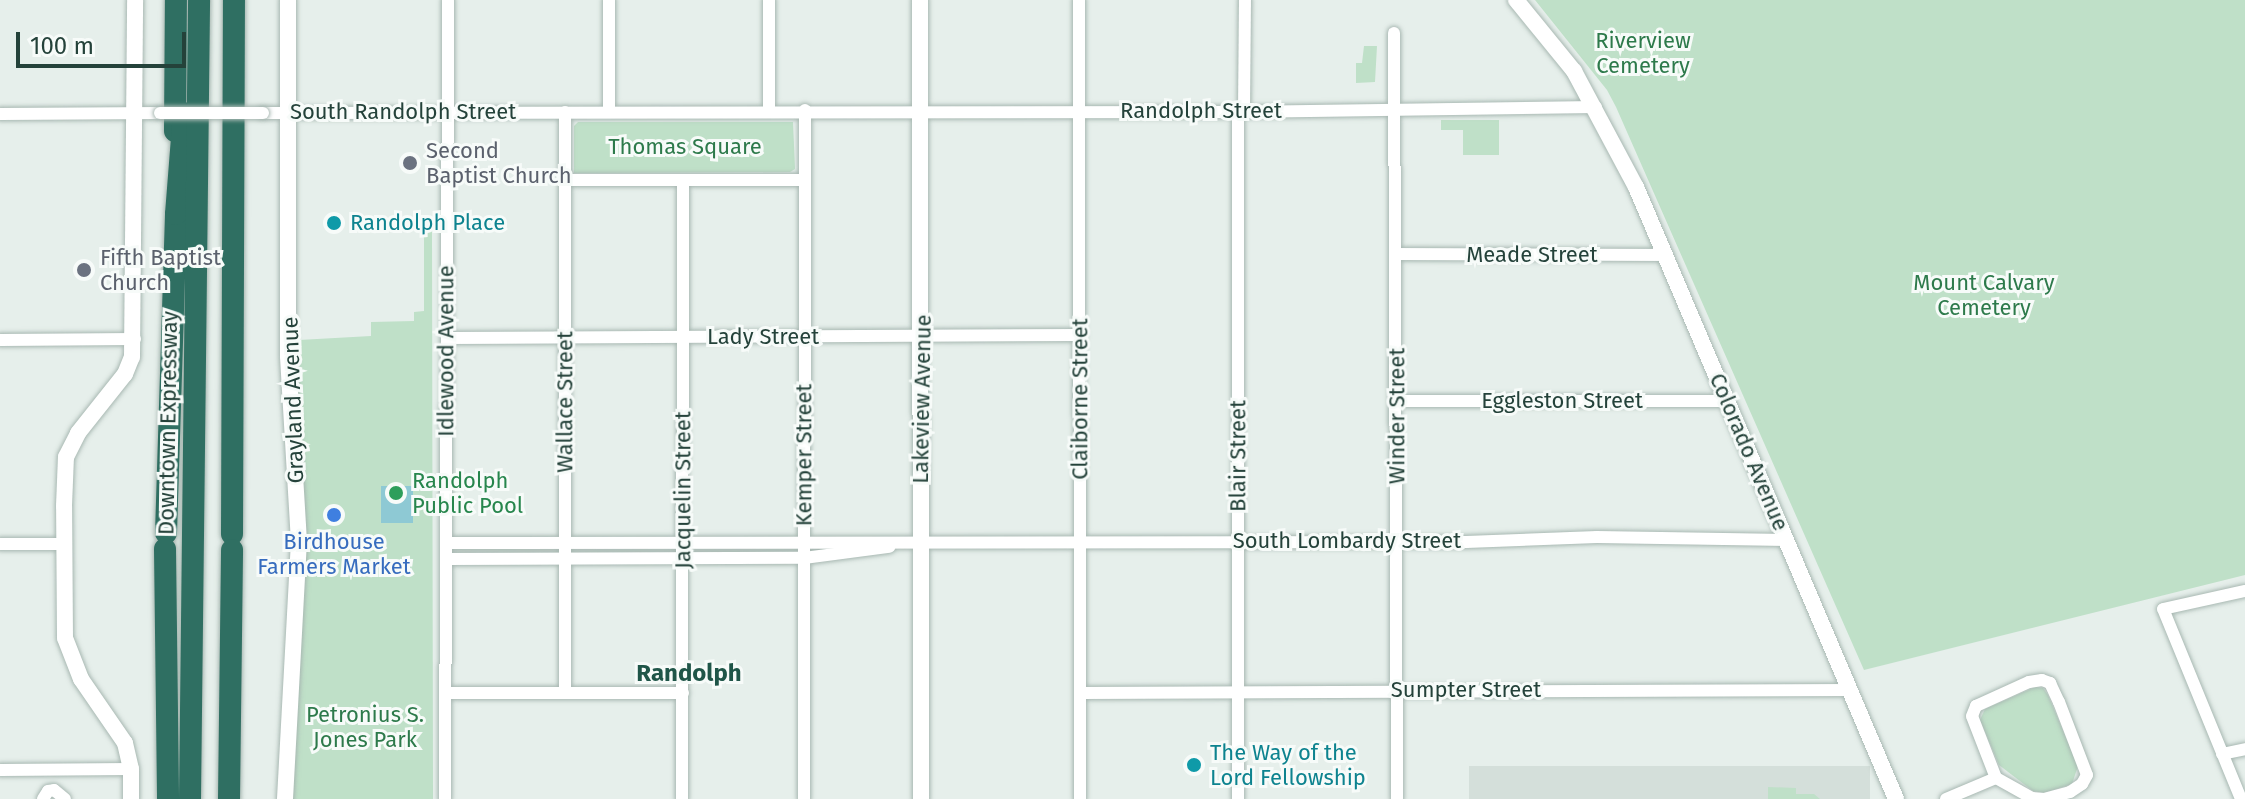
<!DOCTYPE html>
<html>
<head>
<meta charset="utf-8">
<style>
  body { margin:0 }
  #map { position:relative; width:2245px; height:799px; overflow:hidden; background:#e6efeb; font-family:"Fira Sans",sans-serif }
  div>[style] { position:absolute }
  .built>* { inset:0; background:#d4dfda; transform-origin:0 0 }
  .green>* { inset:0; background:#bfe0c8 }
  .water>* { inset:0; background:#8ec9d4; transform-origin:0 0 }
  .roads { filter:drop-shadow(0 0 2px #a8b8b2) drop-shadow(0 0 2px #a8b8b2) }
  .minor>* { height:12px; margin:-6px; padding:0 6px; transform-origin:6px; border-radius:6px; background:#fff }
  .tertiary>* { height:16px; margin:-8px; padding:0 8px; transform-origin:8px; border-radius:8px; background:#fff }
  .motorway>* { height:22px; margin:-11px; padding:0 11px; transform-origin:11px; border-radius:11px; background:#2f6f62 }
  .bridges { filter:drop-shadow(0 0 2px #a8b8b2) drop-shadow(0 0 2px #a8b8b2) }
  .minor-bridge>* { height:12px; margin:-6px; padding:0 6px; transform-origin:6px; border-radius:6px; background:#fff }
  .dots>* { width:22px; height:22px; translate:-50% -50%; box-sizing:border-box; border:4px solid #f7fbf9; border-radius:50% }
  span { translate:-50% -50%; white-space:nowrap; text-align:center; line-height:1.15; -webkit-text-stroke:6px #f7fbf9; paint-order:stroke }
  .park-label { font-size:22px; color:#2d7a4b }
  .street-label { font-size:22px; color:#24423a }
  .worship-label { font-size:22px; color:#5b616d }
  .left { translate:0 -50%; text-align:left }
  .culture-label { font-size:22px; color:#0d838f }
  .leisure-label { font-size:22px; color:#27864d }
  .shop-label { font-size:22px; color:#366cbe }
  .neighbourhood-label { font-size:24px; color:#1f5548; font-weight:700 }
  .scale { position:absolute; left:16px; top:32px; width:170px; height:36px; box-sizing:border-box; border:4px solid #24423a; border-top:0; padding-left:10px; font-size:24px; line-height:28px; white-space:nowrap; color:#24423a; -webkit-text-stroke:6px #f7fbf9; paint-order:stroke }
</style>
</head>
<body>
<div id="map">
  <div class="built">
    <div style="left:1469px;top:766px;width:401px;height:33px"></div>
  </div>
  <div class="green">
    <div style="clip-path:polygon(1535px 0,2245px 0,2245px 575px,1864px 670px,1616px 107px,1607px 90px)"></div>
    <div style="clip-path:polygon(1364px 46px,1377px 46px,1375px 82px,1356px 83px,1356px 63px,1362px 63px)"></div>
    <div style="clip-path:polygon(1441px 120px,1499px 120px,1499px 155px,1463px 155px,1463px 130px,1441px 130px)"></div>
    <div style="clip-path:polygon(578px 122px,793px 122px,795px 169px,790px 172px,574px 173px,574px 126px)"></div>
    <div style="clip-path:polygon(424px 223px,432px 223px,433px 799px,292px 799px,304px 509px,296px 353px,299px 340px,371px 336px,371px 322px,414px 321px,414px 312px,424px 311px)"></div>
    <div style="clip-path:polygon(2035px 687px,2043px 688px,2048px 695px,2078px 766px,2072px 784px,2044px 793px,2033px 791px,1999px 765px,1980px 720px,1985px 709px)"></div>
    <div style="clip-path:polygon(1768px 787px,1796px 788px,1796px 794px,1814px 794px,1820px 799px,1768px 799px)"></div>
  </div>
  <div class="water">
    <div style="left:381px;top:486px;width:32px;height:37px"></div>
  </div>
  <div class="roads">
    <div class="minor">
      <div style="left:1079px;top:0;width:799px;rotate:89.93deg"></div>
      <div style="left:1394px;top:33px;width:766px;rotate:89.78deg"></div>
      <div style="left:609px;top:111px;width:111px;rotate:-90deg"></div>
      <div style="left:565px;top:112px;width:580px;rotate:90deg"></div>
      <div style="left:769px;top:112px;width:112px;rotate:-90deg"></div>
      <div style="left:1244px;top:112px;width:112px;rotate:-89.5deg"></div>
      <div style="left:263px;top:113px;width:975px;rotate:-0.06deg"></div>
      <div style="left:1238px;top:112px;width:358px;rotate:-0.8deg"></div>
      <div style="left:0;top:114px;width:160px;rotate:-0.4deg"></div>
      <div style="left:566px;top:180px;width:239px"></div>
      <div style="left:1398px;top:254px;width:268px;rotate:0.2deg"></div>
      <div style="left:447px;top:338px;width:633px;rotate:-0.27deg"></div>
      <div style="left:0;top:340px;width:135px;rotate:-0.4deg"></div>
      <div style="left:1397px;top:401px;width:329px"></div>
      <div style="left:446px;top:543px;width:1020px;rotate:-0.06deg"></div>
      <div style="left:1466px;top:542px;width:131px;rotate:-2.2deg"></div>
      <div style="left:1597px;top:537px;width:190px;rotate:0.9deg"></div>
      <div style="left:0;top:544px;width:64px"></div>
      <div style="left:446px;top:559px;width:358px;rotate:-0.2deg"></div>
      <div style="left:804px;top:558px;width:86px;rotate:-7.4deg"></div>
      <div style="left:2042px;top:680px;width:9px;rotate:21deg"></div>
      <div style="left:2050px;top:683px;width:21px;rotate:65deg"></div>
      <div style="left:2059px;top:702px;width:78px;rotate:69deg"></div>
      <div style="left:2087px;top:775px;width:10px;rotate:119deg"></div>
      <div style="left:2082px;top:784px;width:14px;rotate:146deg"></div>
      <div style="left:2070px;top:792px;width:27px;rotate:165deg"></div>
      <div style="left:2044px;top:799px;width:12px;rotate:-175deg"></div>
      <div style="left:2032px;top:798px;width:41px;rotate:-150.9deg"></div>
      <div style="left:1996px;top:778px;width:66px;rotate:-111.2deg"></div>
      <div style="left:1972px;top:716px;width:11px;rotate:-68deg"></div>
      <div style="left:1976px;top:706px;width:58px;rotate:-24.4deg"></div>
      <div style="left:2029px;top:682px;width:13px;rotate:-9deg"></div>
      <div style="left:445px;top:693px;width:238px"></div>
      <div style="left:1080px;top:693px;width:771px;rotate:-0.22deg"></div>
      <div style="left:2222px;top:754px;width:24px;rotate:-12deg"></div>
      <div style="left:0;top:770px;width:131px;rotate:-0.4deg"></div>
      <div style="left:43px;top:799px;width:9px;rotate:-58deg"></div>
      <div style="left:48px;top:791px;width:6px;rotate:-9deg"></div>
      <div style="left:54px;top:790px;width:14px;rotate:39deg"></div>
      <div style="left:445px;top:799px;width:799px;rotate:-89.78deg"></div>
      <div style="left:682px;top:799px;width:619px;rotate:-89.91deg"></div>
      <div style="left:804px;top:799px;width:689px;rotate:-89.92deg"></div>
      <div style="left:1238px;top:799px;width:687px;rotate:-90deg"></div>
      <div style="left:1946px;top:799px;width:54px;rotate:-22.8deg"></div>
      <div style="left:2241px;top:799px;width:205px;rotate:-112.3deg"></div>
      <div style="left:2163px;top:609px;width:84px;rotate:-12.4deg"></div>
    </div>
    <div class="tertiary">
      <div style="left:920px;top:0;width:799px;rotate:89.93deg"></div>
      <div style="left:1516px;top:0;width:92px;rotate:50.8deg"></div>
      <div style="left:1574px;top:71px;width:132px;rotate:61.9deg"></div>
      <div style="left:1636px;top:187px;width:665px;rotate:66.98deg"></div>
      <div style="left:131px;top:799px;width:30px;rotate:-90deg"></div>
      <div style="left:131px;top:769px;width:27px;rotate:-103deg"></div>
      <div style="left:125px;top:743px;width:78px;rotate:-124.5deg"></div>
      <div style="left:81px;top:679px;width:44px;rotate:-111.3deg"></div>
      <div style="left:65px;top:638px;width:132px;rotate:-90.4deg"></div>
      <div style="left:64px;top:506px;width:49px;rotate:-87.7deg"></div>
      <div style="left:66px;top:457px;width:27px;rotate:-63deg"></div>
      <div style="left:78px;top:433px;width:75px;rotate:-51.5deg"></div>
      <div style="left:125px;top:374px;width:18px;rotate:-68deg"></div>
      <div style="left:132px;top:357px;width:357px;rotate:-89.5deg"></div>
      <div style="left:285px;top:799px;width:257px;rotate:-86.9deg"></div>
      <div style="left:299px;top:542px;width:186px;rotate:-93.4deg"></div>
      <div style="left:288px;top:356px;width:356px;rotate:-90deg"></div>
    </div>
    <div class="motorway">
      <div style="left:175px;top:131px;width:131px;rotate:-89.6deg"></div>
      <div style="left:166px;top:533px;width:319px;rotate:-88.2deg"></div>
      <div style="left:176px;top:214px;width:101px;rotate:-85.5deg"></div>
      <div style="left:232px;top:534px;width:534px;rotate:-89.79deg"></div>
      <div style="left:165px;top:549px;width:250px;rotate:89.3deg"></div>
      <div style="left:190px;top:799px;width:799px;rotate:-89.35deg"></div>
      <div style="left:229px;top:799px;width:249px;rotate:-89.3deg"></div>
    </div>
  </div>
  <div class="bridges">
    <div class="minor-bridge">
      <div style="left:160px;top:113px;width:103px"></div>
    </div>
  </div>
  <div class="dots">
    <div style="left:410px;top:163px;background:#6b7280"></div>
    <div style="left:334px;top:223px;background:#0f9aa8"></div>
    <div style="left:84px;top:270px;background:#6b7280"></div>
    <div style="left:396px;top:493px;background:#2e9e5b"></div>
    <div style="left:334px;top:515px;background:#3f7fe0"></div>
    <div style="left:1194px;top:765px;background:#0f9aa8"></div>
  </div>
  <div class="park-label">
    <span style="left:1643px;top:53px">Riverview<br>Cemetery</span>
    <span style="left:685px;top:147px">Thomas Square</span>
    <span style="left:1984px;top:295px">Mount Calvary<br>Cemetery</span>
    <span style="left:365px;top:727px">Petronius S.<br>Jones Park</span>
  </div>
  <div class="street-label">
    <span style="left:1201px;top:111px">Randolph Street</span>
    <span style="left:403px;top:112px">South Randolph Street</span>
    <span style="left:1532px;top:255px">Meade Street</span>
    <span style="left:763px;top:337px">Lady Street</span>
    <span style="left:446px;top:351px;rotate:-90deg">Idlewood Avenue</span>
    <span style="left:922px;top:399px;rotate:-89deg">Lakeview Avenue</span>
    <span style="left:1080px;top:399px;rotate:-90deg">Claiborne Street</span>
    <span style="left:293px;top:400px;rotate:-92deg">Grayland Avenue</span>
    <span style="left:1562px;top:401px">Eggleston Street</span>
    <span style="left:565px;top:402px;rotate:-90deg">Wallace Street</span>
    <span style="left:1397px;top:416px;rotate:-90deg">Winder Street</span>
    <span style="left:168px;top:423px;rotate:-89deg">Downtown Expressway</span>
    <span style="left:1749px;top:452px;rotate:67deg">Colorado Avenue</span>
    <span style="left:804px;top:455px;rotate:-90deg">Kemper Street</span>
    <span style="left:1238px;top:456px;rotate:-90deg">Blair Street</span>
    <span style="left:683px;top:490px;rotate:-90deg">Jacquelin Street</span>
    <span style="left:1347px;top:541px">South Lombardy Street</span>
    <span style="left:1466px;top:690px">Sumpter Street</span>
  </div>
  <div class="worship-label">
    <span class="left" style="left:426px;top:163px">Second<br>Baptist Church</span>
    <span class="left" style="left:100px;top:270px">Fifth Baptist<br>Church</span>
  </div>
  <div class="culture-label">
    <span class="left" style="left:350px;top:223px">Randolph Place</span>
    <span class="left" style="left:1210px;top:765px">The Way of the<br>Lord Fellowship</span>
  </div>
  <div class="leisure-label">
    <span class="left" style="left:412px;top:493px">Randolph<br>Public Pool</span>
  </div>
  <div class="shop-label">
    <span style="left:334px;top:554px">Birdhouse<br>Farmers Market</span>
  </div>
  <div class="neighbourhood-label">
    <span style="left:689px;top:674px">Randolph</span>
  </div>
  <div class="scale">100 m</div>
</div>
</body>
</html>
